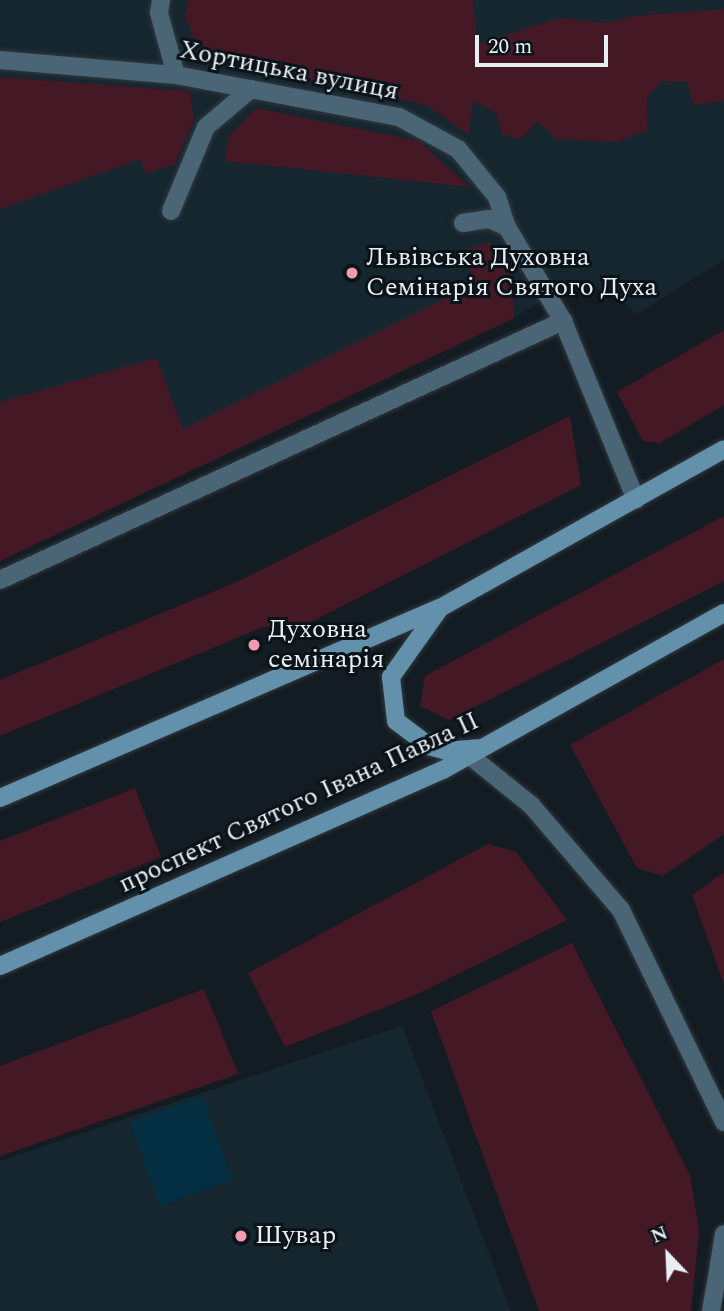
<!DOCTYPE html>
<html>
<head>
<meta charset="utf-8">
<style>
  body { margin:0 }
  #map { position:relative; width:724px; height:1311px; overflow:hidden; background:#131c22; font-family:Spectral,serif }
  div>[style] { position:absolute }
  .built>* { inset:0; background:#16262f }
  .green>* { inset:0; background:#451826 }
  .building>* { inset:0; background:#042e41; transform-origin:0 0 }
  .roads { filter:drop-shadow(0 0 2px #31393f) drop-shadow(0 0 2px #31393f) }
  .lane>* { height:18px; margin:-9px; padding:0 9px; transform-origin:9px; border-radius:9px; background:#4a6676 }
  .street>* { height:18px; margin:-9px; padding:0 9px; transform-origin:9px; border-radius:9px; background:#4a6676 }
  .secondary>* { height:18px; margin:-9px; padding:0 9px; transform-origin:9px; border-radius:9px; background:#6391ab }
  .dots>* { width:19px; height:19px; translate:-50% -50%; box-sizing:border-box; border:4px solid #0a1318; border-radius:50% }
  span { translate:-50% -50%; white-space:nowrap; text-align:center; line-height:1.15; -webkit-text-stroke:6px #0a1318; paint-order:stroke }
  .street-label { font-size:26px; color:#e8eef2 }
  .poi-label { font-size:26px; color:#e8eef2 }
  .left { translate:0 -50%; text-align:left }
  .north { position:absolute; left:633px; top:1220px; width:70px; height:70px; -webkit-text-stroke:5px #0a1318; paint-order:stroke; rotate:337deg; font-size:19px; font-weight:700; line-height:28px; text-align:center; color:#e8eef2 }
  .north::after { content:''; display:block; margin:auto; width:24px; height:32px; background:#e8eef2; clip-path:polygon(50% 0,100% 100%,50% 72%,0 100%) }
  .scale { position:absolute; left:475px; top:35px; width:133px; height:32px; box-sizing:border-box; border:4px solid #e8eef2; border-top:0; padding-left:9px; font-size:21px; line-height:24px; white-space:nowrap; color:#e8eef2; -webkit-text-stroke:5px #0a1318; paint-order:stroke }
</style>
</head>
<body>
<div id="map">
  <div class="built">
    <div style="clip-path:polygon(0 0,724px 0,724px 260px,637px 314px,611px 292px,584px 286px,557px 292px,514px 318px,0 561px)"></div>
    <div style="clip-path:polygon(402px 1026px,511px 1311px,0 1311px,0 1161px)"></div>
  </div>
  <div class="green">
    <div style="clip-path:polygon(188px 0,473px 0,477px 44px,559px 18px,606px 23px,633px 16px,724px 9px,724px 100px,694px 106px,687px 82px,662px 81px,647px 97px,648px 130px,616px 142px,556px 139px,538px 121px,520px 139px,502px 134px,496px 113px,473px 101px,469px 135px,426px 105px,219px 60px,195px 40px,185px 16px)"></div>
    <div style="clip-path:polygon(0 77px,190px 91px,194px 120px,175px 164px,146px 174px,140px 159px,0 209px)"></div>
    <div style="clip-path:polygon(256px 108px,419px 141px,470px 187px,225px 161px,228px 137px)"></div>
    <div style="clip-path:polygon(491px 242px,511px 276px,514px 318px,0 561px,0 402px,156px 358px,183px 429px,472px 285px,467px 249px)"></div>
    <div style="clip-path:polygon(724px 330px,724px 405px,660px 443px,643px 441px,617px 392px)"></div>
    <div style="clip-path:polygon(570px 416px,581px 485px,307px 624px,263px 627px,0 736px,0 680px,239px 581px)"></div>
    <div style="clip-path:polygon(724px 516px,724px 581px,449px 720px,420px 706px,425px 676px)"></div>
    <div style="clip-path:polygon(724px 659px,724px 834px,663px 876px,637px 868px,570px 745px)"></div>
    <div style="clip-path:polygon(135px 788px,161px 857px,0 922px,0 841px)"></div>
    <div style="clip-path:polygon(488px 844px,516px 852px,567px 920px,411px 997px,285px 1047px,248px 973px)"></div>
    <div style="clip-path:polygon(724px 872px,724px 984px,692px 895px)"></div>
    <div style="clip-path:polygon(572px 943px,690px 1175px,699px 1232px,691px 1311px,539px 1311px,431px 1011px)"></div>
    <div style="clip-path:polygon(204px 989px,238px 1074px,0 1156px,0 1066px)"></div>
  </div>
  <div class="building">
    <div style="left:202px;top:1096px;width:89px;height:77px;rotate:70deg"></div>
  </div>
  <div class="roads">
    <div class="lane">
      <div style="left:161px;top:0;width:13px;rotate:99deg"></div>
      <div style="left:159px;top:13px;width:64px;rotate:74.7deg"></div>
      <div style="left:171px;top:211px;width:91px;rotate:-67.4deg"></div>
      <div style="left:206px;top:127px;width:59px;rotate:-40.2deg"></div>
      <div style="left:463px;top:223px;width:26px;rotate:-9deg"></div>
      <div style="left:489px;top:219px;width:20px;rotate:24deg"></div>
      <div style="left:0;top:580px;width:620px;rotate:-24.7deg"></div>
      <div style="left:470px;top:756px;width:78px;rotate:38.8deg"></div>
      <div style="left:531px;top:805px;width:138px;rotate:49.4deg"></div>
      <div style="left:621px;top:910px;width:236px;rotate:64.1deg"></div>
      <div style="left:723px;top:1275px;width:11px;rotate:-112deg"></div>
      <div style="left:719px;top:1265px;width:31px;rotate:-81deg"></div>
      <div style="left:711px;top:1311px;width:47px;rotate:-80.1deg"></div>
    </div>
    <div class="street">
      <div style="left:0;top:60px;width:177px;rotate:4.9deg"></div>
      <div style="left:176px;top:75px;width:227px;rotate:10.7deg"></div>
      <div style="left:399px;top:117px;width:67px;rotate:28.5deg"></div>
      <div style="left:458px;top:149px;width:62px;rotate:50.9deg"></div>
      <div style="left:497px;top:197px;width:32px;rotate:72deg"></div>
      <div style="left:507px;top:227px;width:109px;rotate:59.2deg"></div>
      <div style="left:563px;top:321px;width:193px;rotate:67.8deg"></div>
    </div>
    <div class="secondary">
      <div style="left:440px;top:608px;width:85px;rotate:125.4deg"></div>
      <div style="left:391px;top:677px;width:44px;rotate:83.5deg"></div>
      <div style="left:396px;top:721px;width:41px;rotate:37.1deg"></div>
      <div style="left:429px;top:746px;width:18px;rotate:16deg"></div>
      <div style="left:446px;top:751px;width:32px;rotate:-5deg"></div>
      <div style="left:0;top:798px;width:479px;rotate:-23.4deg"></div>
      <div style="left:440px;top:608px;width:325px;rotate:-29.2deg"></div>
      <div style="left:0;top:966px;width:484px;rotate:-23.9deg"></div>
      <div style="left:443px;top:770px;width:322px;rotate:-29.2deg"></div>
    </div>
  </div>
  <div class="dots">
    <div style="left:352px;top:273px;background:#f19ab0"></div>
    <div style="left:254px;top:645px;background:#f19ab0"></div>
    <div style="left:241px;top:1236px;background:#f19ab0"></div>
  </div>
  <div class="street-label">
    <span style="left:289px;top:71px;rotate:11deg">Хортицька вулиця</span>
    <span style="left:299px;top:803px;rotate:-25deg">проспект Святого Івана Павла II</span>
  </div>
  <div class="poi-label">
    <span class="left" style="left:366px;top:273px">Львівська Духовна<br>Семінарія Святого Духа</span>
    <span class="left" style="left:268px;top:645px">Духовна<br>семінарія</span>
    <span class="left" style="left:255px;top:1236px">Шувар</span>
  </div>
  <div class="north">N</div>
  <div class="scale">20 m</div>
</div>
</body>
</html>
